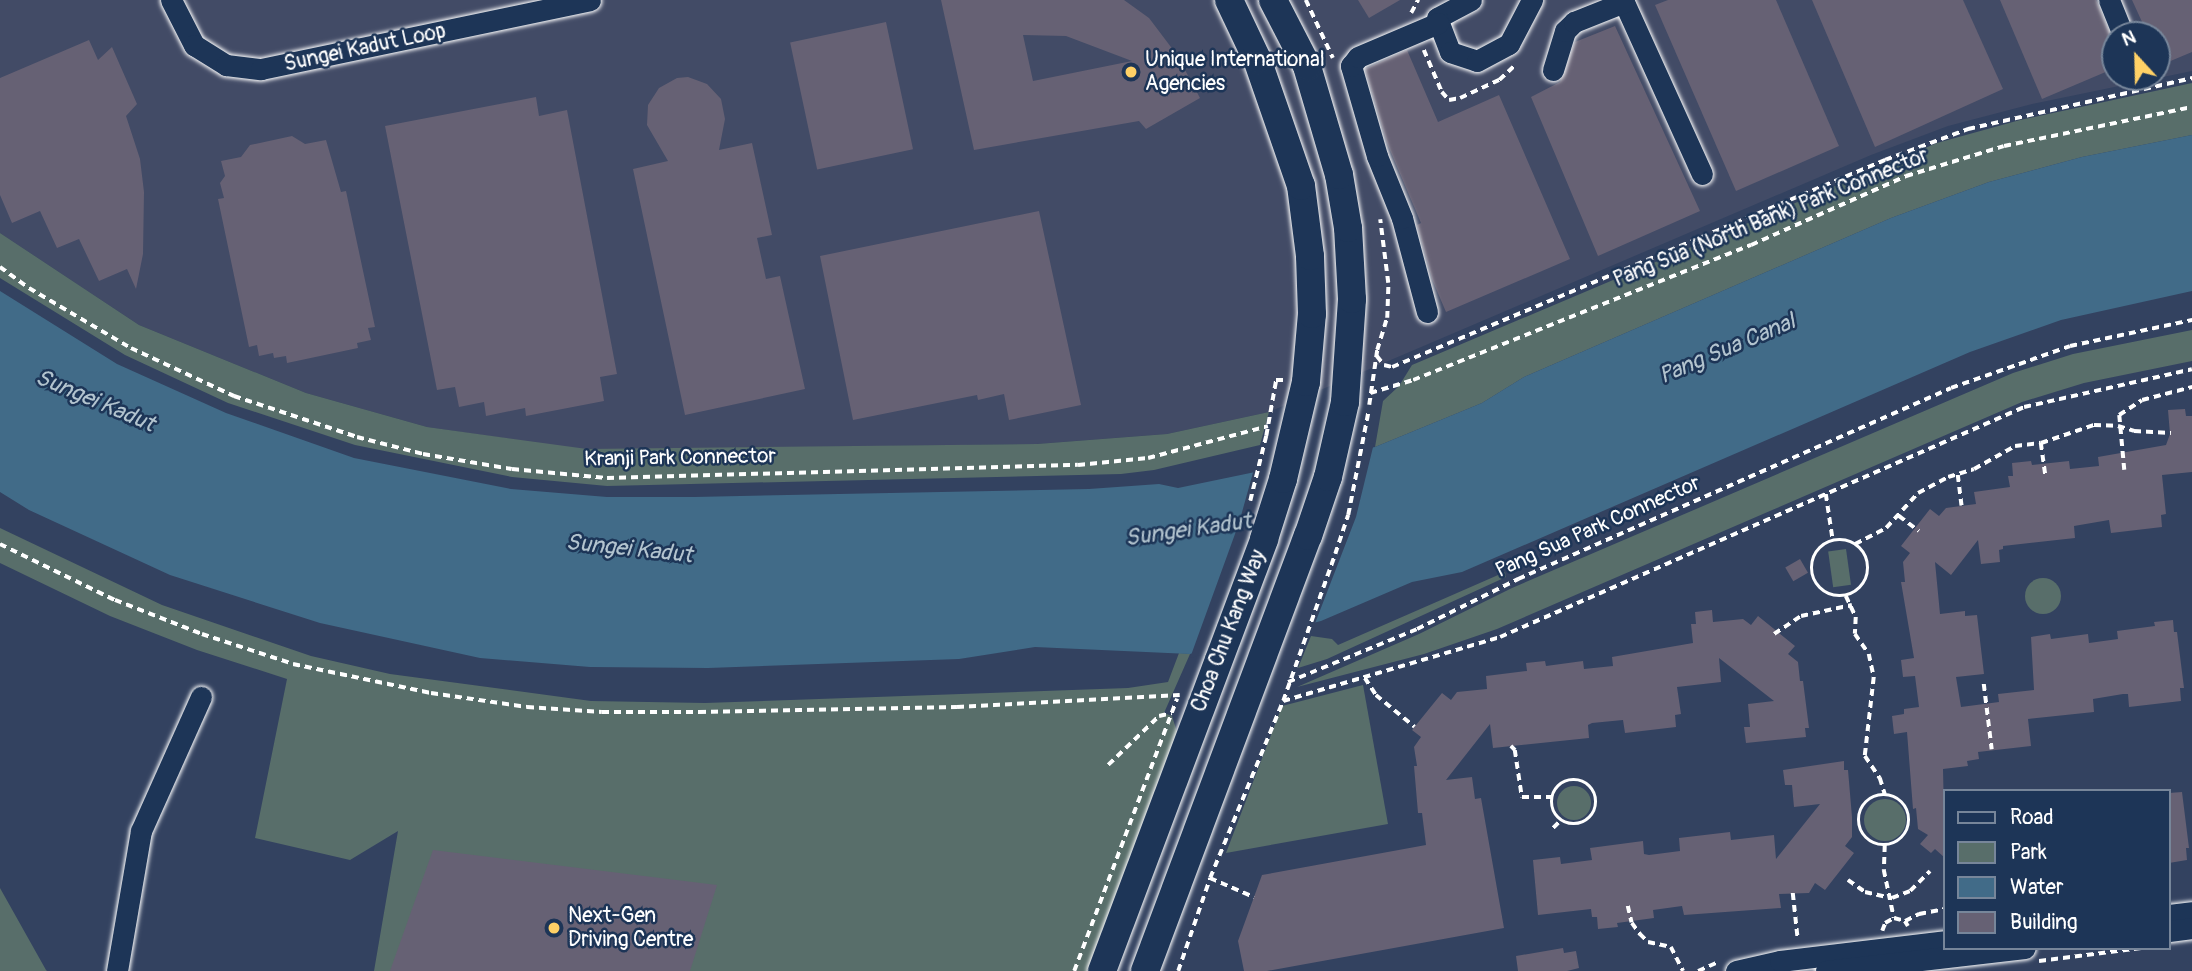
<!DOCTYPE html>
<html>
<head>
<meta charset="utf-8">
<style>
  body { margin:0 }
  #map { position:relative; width:2192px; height:971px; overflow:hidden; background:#334260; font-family:Pangolin,sans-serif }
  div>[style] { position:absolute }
  .built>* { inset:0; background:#424b66 }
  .green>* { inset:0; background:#586e6a; transform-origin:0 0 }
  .round { border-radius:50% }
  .water>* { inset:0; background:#416b88 }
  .pier>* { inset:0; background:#334260 }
  .building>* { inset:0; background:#666174; transform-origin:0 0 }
  .path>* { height:3.5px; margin-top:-1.75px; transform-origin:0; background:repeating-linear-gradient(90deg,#fff 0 7px,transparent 0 12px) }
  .path>.ring { margin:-1.75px; padding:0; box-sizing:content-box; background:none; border:3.5px solid #fff; border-radius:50% }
  .roads { filter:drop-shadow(0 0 2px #fff) drop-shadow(0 0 2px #fff) }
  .minor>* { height:21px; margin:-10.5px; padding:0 10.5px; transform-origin:10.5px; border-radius:10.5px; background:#1d3557 }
  .major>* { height:28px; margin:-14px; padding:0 14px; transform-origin:14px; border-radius:14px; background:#1d3557 }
  .dots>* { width:19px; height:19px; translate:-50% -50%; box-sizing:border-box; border:4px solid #1d3557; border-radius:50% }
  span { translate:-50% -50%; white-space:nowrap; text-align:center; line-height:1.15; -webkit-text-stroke:5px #1d3557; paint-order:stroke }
  .street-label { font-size:21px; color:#fff }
  .poi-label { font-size:21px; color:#fff }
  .left { translate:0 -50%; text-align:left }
  .water-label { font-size:23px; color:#b3c4cf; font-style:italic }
  .legend { position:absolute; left:1943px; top:789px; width:228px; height:161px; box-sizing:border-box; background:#1d3557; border:2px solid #77869a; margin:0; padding:9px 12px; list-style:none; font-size:21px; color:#fff }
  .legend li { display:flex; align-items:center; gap:14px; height:35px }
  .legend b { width:35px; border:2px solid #77869a }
  .north { position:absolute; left:2101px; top:21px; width:70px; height:70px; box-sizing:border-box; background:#1d3557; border:2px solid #77869a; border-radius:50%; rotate:338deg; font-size:19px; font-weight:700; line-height:28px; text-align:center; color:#fff }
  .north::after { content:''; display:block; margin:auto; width:24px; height:32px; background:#ffd166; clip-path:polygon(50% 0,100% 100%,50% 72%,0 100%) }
</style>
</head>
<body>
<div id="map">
  <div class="built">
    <div style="clip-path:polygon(evenodd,0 0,2192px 0,2192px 71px,2032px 104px,1948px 126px,1871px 155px,1269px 412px,1167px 434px,1037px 444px,587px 450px,427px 427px,306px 393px,139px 325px,0 233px,0 0,2115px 35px,2157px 35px,2157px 77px,2115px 77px,2115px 35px)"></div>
  </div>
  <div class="green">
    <div style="clip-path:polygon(2192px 83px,2192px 135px,2082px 157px,1989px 182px,1891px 218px,1524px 377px,1482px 403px,1375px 447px,1383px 401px,1399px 386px,1412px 365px,1937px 143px,2020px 120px)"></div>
    <div style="clip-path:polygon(0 233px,139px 325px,306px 393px,427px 427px,587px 449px,1037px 444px,1167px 434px,1269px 412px,1260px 445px,1154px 470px,1121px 474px,607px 486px,512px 477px,355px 445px,228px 403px,125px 355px,0 278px)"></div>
    <div style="clip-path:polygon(2192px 330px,2192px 361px,2084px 383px,2022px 402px,1497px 629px,1424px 654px,1297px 687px,1419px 634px,1512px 588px,2013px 373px,2073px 354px)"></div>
    <div style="clip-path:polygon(0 528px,162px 605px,311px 656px,390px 674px,591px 701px,705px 703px,1128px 688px,1168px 682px,1179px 653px,1190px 654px,1164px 713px,1172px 716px,1177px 732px,1088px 971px,374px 971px,398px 831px,350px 860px,255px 838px,287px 679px,197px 650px,110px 616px,0 563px)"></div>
    <div style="left:1846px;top:549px;width:36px;height:18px;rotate:82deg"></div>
    <div style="clip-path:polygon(1505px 572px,1506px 577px,1327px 659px,1298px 668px,1311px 636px,1332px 639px,1338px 645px)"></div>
    <div class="round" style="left:2025px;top:578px;width:36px;height:36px"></div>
    <div style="clip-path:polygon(1363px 685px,1388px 824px,1226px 853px,1282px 706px)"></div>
    <div class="round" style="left:1557px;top:786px;width:34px;height:34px"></div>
    <div class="round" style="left:1864px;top:799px;width:42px;height:42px"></div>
    <div style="clip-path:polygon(0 888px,46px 970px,47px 971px,0 971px)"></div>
  </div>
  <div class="water">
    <div style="clip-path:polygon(2192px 135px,2192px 291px,2061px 320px,1970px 352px,1462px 572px,1412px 582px,1321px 621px,1190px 654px,1035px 647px,959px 659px,708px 668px,590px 667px,480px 658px,320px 623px,170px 575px,29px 510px,0 492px,0 291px,117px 364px,226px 413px,354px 458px,511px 489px,607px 497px,694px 497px,1089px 489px,1159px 484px,1178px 488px,1375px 447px,1482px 403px,1524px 377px,1891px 218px,1989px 182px,2082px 157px)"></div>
  </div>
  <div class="pier">
    <div style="clip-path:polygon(1374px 443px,1356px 517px,1314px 626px,1190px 658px,1239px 523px,1254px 469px)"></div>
  </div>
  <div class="building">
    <div style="clip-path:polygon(evenodd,941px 0,1124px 0,1149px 18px,1177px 55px,1200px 98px,1146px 129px,1139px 121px,974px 150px,941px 0,1023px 35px,1066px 36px,1132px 61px,1033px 81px,1023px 35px)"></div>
    <div style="clip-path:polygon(1358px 0,1400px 0,1369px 18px)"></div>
    <div style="clip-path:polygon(1668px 0,1776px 0,1839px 146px,1736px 191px,1655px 5px)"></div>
    <div style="clip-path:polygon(1812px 0,1963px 0,2003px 89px,1875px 147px)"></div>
    <div style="clip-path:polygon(2000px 0,2096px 0,2115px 45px,2115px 68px,2042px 99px)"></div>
    <div style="clip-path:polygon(2132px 0,2192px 0,2192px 52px,2161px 65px,2157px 56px,2157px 35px,2148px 35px)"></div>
    <div style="left:886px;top:22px;width:130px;height:98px;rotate:78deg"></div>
    <div style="clip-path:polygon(1615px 26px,1700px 211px,1598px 256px,1531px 97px,1560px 82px,1575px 42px)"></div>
    <div style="clip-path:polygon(89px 40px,98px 60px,112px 47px,137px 104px,126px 116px,140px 159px,144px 192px,143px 254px,136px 289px,127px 269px,99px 281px,79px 239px,57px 248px,40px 211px,12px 223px,0 195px,0 78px)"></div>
    <div style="clip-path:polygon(1407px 50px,1438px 122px,1499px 95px,1570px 259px,1446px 312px,1432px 279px,1417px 225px,1421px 223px,1387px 143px,1365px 69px)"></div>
    <div style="clip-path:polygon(688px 77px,707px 84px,721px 99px,725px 119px,719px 150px,752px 143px,772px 235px,757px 238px,766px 279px,780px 276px,805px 389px,685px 415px,633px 169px,668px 161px,647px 125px,648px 105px,659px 88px,677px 78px)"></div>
    <div style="clip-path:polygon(536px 97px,539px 116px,567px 110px,617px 374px,600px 377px,604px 401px,526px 416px,525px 408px,486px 416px,484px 402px,459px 407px,455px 387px,437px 390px,385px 126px)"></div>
    <div style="clip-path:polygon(292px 136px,305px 144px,326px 140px,341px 192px,346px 191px,375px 327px,368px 328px,371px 340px,357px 343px,358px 348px,287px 363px,286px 356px,274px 358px,273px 353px,259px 356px,257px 345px,249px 347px,218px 199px,224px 198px,220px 183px,225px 176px,221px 161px,241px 157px,250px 145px)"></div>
    <div style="clip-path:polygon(1039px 211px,1081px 405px,1009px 420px,1004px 394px,978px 400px,977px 395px,853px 420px,820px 256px)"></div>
    <div style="clip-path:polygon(2185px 409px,2186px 416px,2192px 416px,2192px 472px,2162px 475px,2166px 514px,2161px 515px,2162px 527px,2111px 533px,2109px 520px,2074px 526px,2075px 538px,2003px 546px,2003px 549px,1999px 550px,2000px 562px,1981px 564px,1978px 540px,1951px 575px,1935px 562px,1940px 614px,1965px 611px,1965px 616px,1977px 615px,1984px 674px,1956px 677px,1961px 707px,1999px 702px,1998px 694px,2034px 690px,2031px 637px,2050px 634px,2051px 639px,2088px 634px,2089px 643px,2118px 639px,2117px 631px,2155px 626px,2154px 622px,2173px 620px,2174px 632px,2177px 632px,2184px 688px,2180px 688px,2181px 701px,2129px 707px,2128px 694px,2123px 694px,2093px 699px,2094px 712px,2028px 719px,2031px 746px,1978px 752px,1979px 759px,1967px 761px,1968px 766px,1943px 769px,1945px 858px,1935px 849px,1931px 853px,1920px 844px,1928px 835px,1918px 829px,1916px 808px,1913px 809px,1907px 732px,1894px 734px,1892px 716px,1904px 714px,1904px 709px,1919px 707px,1915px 676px,1903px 677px,1901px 660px,1914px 658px,1901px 582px,1905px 582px,1903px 562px,1910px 553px,1901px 546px,1930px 509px,1939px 516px,1946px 508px,1976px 504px,1974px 492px,2010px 487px,2008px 476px,2013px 476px,2012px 463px,2031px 461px,2032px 465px,2069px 461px,2070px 469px,2099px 466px,2098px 457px,2166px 445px,2170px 434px,2168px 410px)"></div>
    <div style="left:1800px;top:559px;width:16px;height:17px;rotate:60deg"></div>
    <div style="clip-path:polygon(1712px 610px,1713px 622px,1743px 619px,1751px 625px,1758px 616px,1795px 646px,1788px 654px,1798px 662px,1800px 681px,1803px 681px,1809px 728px,1805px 728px,1806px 737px,1746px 743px,1744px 727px,1750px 727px,1748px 704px,1774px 701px,1719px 658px,1721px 682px,1677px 687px,1681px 714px,1675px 715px,1676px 727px,1625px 733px,1623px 720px,1592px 723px,1588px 725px,1589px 738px,1493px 748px,1490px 724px,1446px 780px,1472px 777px,1475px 799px,1481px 798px,1504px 928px,1267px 971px,1244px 971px,1238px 941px,1262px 875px,1426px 845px,1422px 813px,1418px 813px,1414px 766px,1417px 766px,1414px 747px,1421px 737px,1412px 730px,1442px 693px,1451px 700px,1457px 692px,1487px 689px,1486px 676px,1527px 671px,1526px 663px,1545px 661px,1546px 666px,1583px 661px,1584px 669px,1613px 666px,1612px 657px,1693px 643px,1691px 624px,1696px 624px,1695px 612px)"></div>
    <div style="clip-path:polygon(1844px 761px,1844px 770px,1848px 770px,1852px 817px,1852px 837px,1845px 846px,1854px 853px,1825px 890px,1815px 883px,1809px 893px,1779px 894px,1781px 908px,1684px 915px,1682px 906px,1653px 910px,1654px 918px,1617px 923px,1618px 927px,1598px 929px,1597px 917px,1592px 917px,1591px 909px,1538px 915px,1533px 860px,1560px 857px,1561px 864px,1592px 860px,1590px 848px,1643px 841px,1644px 854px,1649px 855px,1680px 851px,1679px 838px,1730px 832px,1731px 840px,1774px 835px,1776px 859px,1820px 804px,1794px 807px,1792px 785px,1785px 785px,1783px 770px)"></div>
    <div style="clip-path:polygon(2182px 792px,2189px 848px,2186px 848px,2187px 860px,2169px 863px,2169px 793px)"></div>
    <div style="clip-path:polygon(433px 850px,717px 885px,690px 971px,390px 971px)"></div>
    <div style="clip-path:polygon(1563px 948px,1564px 953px,1576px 951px,1579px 968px,1567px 971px,1518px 971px,1516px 956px)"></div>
  </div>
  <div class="path">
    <div style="left:1306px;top:0;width:64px;rotate:65deg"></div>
    <div style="left:1411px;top:13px;width:15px;rotate:-62deg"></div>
    <div style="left:1424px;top:50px;width:46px;rotate:66.8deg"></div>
    <div style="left:1442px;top:92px;width:11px;rotate:49deg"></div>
    <div style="left:1449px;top:100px;width:11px;rotate:-10deg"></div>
    <div style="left:1460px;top:98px;width:43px;rotate:-24.8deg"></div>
    <div style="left:1499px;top:80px;width:22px;rotate:-43deg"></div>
    <div style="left:0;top:267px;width:36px;rotate:36deg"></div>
    <div style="left:29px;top:288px;width:118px;rotate:30.5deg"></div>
    <div style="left:131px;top:348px;width:114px;rotate:25deg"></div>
    <div style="left:234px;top:396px;width:130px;rotate:18.4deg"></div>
    <div style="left:357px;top:437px;width:68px;rotate:14.4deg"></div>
    <div style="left:423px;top:454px;width:90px;rotate:9.6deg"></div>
    <div style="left:512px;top:469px;width:95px;rotate:5.4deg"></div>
    <div style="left:607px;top:478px;width:471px;rotate:-1.6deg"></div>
    <div style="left:1078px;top:465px;width:70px;rotate:-5.7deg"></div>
    <div style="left:1148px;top:458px;width:124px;rotate:-14.9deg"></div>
    <div style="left:1377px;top:356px;width:11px;rotate:52deg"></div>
    <div style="left:1384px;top:365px;width:8px;rotate:14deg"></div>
    <div style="left:1392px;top:367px;width:535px;rotate:-22.78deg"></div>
    <div style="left:1885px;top:160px;width:89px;rotate:-20.5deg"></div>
    <div style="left:1968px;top:129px;width:230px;rotate:-12.8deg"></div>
    <div style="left:1370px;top:393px;width:45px;rotate:-16.8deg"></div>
    <div style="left:1413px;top:380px;width:364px;rotate:-21.8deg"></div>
    <div style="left:1751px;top:245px;width:170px;rotate:-24deg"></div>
    <div style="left:1906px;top:176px;width:102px;rotate:-17deg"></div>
    <div style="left:2004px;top:146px;width:192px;rotate:-11.7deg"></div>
    <div style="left:1369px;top:405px;width:56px;rotate:-81.7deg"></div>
    <div style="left:1377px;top:350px;width:34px;rotate:-73deg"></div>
    <div style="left:1387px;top:318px;width:35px;rotate:-88deg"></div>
    <div style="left:1388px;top:283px;width:64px;rotate:-97.2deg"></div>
    <div style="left:2041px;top:443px;width:35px;rotate:82deg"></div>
    <div style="left:2124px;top:470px;width:55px;rotate:-95.2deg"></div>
    <div style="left:2119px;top:415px;width:27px;rotate:-33deg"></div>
    <div style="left:2142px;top:400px;width:52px;rotate:-14.6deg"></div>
    <div style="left:1958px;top:475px;width:31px;rotate:83deg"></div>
    <div style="left:1826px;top:494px;width:48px;rotate:81.5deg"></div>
    <div style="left:1250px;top:501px;width:67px;rotate:-76.2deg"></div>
    <div style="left:1266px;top:436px;width:57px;rotate:-79.9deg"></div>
    <div style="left:1276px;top:380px;width:8px"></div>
    <div style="left:1899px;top:516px;width:25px;rotate:37deg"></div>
    <div class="ring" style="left:1812px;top:540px;width:52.5px;height:52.5px"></div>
    <div style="left:0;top:544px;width:128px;rotate:26deg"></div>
    <div style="left:115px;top:600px;width:93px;rotate:21.3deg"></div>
    <div style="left:202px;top:634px;width:96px;rotate:18.2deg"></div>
    <div style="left:293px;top:664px;width:141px;rotate:11.9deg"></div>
    <div style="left:431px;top:693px;width:97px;rotate:8.3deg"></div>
    <div style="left:527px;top:707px;width:75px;rotate:3.8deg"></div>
    <div style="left:602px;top:712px;width:97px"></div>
    <div style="left:699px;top:712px;width:258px;rotate:-1.1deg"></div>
    <div style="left:957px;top:707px;width:223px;rotate:-3.1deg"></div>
    <div style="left:1855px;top:544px;width:35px;rotate:-27deg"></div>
    <div style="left:1886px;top:528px;width:47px;rotate:-47.6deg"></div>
    <div style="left:1918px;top:493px;width:34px;rotate:-28deg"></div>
    <div style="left:1948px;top:477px;width:27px;rotate:-17deg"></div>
    <div style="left:1974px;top:469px;width:47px;rotate:-29.3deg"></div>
    <div style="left:2015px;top:446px;width:26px;rotate:-7deg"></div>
    <div style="left:2041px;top:443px;width:56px;rotate:-18.8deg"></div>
    <div style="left:2094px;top:425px;width:24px;rotate:2deg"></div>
    <div style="left:2118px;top:426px;width:17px;rotate:17deg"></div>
    <div style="left:2134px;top:431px;width:37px;rotate:3deg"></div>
    <div style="left:1846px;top:596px;width:23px;rotate:65deg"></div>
    <div style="left:1856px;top:617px;width:17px;rotate:93deg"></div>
    <div style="left:1855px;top:634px;width:24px;rotate:55deg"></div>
    <div style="left:1869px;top:654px;width:24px;rotate:78deg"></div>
    <div style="left:1874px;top:677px;width:80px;rotate:96.5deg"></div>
    <div style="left:1865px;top:756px;width:27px;rotate:56deg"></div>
    <div style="left:1880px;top:778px;width:17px;rotate:73deg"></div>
    <div style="left:1774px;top:634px;width:32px;rotate:-34deg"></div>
    <div style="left:1801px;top:616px;width:52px;rotate:-12.2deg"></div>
    <div style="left:1365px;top:678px;width:20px;rotate:57deg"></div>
    <div style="left:1376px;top:695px;width:50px;rotate:39.4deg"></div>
    <div style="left:1288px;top:682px;width:139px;rotate:-22.3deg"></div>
    <div style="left:1417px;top:629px;width:113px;rotate:-26.3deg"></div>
    <div style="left:1518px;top:579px;width:473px;rotate:-23.8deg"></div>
    <div style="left:1951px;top:388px;width:126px;rotate:-19.4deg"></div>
    <div style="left:2070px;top:346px;width:125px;rotate:-12deg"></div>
    <div style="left:1984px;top:684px;width:66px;rotate:83.1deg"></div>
    <div style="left:1283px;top:701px;width:226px;rotate:-16.4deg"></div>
    <div style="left:1500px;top:637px;width:572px;rotate:-23.7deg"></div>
    <div style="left:2024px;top:407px;width:172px;rotate:-12.7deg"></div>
    <div style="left:1511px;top:746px;width:6px;rotate:45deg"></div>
    <div style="left:1515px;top:750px;width:48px;rotate:81.5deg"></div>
    <div style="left:1522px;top:797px;width:31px"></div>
    <div style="left:1108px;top:765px;width:71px;rotate:-43.9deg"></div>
    <div style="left:1159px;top:716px;width:13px;rotate:-13deg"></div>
    <div class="ring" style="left:1552px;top:780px;width:40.5px;height:40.5px"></div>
    <div class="ring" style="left:1859px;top:795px;width:46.5px;height:46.5px"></div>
    <div style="left:1553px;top:828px;width:11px;rotate:-45deg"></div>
    <div style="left:1885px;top:845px;width:25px;rotate:92deg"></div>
    <div style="left:1884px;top:870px;width:49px;rotate:78.2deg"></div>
    <div style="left:1210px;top:878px;width:48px;rotate:23.4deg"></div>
    <div style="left:1848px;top:880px;width:21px;rotate:35deg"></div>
    <div style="left:1865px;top:892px;width:28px;rotate:13deg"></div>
    <div style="left:1892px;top:898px;width:19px;rotate:-21deg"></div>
    <div style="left:1910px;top:891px;width:28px;rotate:-45deg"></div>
    <div style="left:1793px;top:893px;width:47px;rotate:83.9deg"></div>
    <div style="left:1628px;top:906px;width:17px;rotate:77deg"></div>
    <div style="left:1632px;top:923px;width:14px;rotate:54deg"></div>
    <div style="left:1640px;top:934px;width:11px;rotate:45deg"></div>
    <div style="left:1648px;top:942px;width:24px;rotate:12deg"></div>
    <div style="left:1671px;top:947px;width:27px;rotate:63deg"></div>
    <div style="left:1905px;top:921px;width:16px;rotate:-27deg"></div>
    <div style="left:1919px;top:914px;width:26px;rotate:-11deg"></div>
    <div style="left:1882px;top:931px;width:9px;rotate:-69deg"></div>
    <div style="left:1885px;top:923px;width:10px;rotate:-29deg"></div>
    <div style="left:1894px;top:918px;width:11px;rotate:15deg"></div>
    <div style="left:1905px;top:921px;width:6px;rotate:59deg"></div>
    <div style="left:2039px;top:961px;width:103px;rotate:-7.3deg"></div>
    <div style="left:1074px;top:971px;width:291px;rotate:-69.3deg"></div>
    <div style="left:1178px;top:971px;width:98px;rotate:-71deg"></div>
    <div style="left:1210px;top:878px;width:191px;rotate:-67.6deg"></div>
    <div style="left:1283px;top:701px;width:156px;rotate:-70.5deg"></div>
    <div style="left:1335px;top:554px;width:41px;rotate:-71.6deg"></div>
    <div style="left:1348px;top:515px;width:104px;rotate:-78.9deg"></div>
    <div style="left:1698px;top:971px;width:22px;rotate:-24deg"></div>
  </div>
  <div class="roads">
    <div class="minor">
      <div style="left:171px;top:0;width:51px;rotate:62.9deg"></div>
      <div style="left:194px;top:45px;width:38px;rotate:32deg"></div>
      <div style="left:226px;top:65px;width:35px;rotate:7deg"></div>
      <div style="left:261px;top:69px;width:336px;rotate:-11.8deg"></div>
      <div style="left:1471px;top:0;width:38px;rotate:152deg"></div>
      <div style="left:1437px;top:18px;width:36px;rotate:69deg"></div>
      <div style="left:1450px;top:52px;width:28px;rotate:18deg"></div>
      <div style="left:1477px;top:61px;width:36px;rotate:-28deg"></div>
      <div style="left:1509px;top:44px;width:50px;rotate:-62.4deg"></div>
      <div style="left:1623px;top:0;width:191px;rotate:65.6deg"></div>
      <div style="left:2109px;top:0;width:38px;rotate:68deg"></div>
      <div style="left:1553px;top:70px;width:41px;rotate:-72.9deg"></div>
      <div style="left:1565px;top:31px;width:13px;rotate:-45deg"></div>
      <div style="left:1574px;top:22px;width:54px;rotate:-21.8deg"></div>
      <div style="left:1427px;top:312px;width:97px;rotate:-104.9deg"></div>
      <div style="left:1402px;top:218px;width:67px;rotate:-112deg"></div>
      <div style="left:1377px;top:156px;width:94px;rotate:-106.1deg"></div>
      <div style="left:1351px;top:66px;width:11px;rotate:-52deg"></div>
      <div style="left:1358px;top:57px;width:87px;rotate:-23deg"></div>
      <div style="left:2169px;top:915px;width:23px;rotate:-7deg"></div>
      <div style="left:2169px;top:931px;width:23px;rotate:-7deg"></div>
      <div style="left:117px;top:971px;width:142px;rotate:-80.3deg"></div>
      <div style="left:141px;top:831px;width:147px;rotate:-65.9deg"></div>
      <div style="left:1736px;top:971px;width:45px;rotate:-12.8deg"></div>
      <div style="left:1780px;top:961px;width:166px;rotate:-6.9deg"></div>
      <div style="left:1826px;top:971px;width:200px;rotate:-6.6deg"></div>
    </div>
    <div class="major">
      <div style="left:1102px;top:971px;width:461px;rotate:-69.4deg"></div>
      <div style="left:1264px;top:539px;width:63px;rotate:-72.4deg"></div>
      <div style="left:1283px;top:479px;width:100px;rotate:-76.7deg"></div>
      <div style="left:1306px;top:382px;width:68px;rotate:-85deg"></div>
      <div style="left:1312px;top:314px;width:58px;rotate:-92deg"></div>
      <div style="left:1310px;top:256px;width:71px;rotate:-97.3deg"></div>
      <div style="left:1301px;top:186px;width:134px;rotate:-109.1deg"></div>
      <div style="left:1257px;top:59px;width:65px;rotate:-115.4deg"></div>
      <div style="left:1145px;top:971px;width:465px;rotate:-69.5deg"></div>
      <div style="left:1308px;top:536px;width:62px;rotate:-71.3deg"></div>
      <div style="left:1328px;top:477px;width:77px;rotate:-77.2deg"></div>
      <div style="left:1345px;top:402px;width:103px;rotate:-86.1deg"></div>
      <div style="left:1352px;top:299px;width:71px;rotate:-93.2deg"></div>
      <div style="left:1348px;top:228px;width:54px;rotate:-99.6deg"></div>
      <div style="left:1339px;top:175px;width:114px;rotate:-106.4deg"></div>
      <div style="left:1307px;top:66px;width:74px;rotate:-117.3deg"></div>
    </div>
  </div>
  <div class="dots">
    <div style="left:1131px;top:72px;background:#ffd166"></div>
    <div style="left:554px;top:928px;background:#ffd166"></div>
  </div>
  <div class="street-label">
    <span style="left:365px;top:48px;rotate:-12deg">Sungei Kadut Loop</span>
    <span style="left:1771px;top:218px;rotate:-22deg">Pang Sua (North Bank) Park Connector</span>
    <span style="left:680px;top:458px;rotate:-1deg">Kranji Park Connector</span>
    <span style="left:1598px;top:527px;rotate:-24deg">Pang Sua Park Connector</span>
    <span style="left:1229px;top:631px;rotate:-69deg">Choa Chu Kang Way</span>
  </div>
  <div class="poi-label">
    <span class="left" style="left:1145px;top:72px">Unique International<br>Agencies</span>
    <span class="left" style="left:568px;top:928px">Next-Gen<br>Driving Centre</span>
  </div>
  <div class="water-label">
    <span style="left:1727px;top:349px;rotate:-23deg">Pang Sua Canal</span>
    <span style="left:95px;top:401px;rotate:23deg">Sungei Kadut</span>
    <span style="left:1188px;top:530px;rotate:-8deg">Sungei Kadut</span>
    <span style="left:629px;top:549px;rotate:6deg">Sungei Kadut</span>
  </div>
  <ul class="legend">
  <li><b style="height:9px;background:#1d3557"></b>Road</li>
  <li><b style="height:19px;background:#586e6a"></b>Park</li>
  <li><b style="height:19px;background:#416b88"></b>Water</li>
  <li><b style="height:19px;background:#666174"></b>Building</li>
  </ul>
  <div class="north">N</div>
</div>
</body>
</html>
